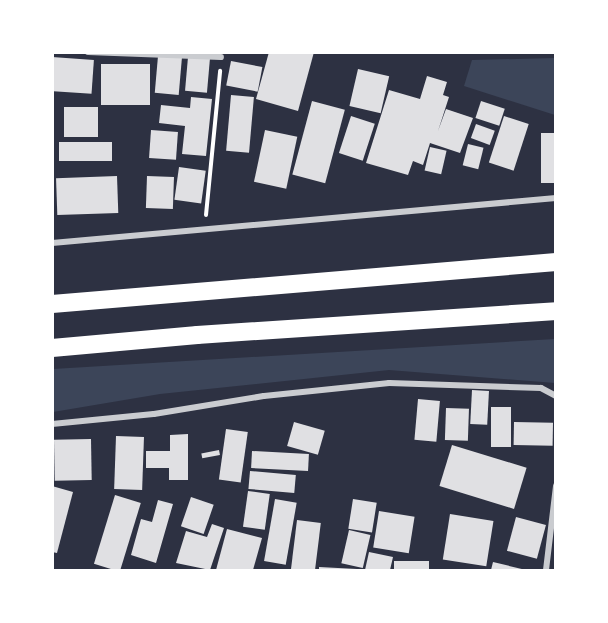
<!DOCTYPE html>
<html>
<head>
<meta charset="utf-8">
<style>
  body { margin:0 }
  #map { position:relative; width:608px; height:623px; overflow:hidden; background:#2d3142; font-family:"Exo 2",sans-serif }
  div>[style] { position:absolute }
  .green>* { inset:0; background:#3c4559 }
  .building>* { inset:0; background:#e0e0e3; transform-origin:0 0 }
  .path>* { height:4px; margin:-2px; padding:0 2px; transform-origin:2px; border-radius:2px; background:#fff }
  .minor>* { height:6px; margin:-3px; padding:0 3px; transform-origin:3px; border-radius:3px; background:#caccd0 }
  .motorway>* { height:18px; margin:-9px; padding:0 9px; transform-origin:9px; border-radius:9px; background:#fff }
  span { translate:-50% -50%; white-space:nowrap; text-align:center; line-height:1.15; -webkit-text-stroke:6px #fff; paint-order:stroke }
  .frame { position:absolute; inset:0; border:54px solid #fff; pointer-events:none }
</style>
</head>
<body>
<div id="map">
  <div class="green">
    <div style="clip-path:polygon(555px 58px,555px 115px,464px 86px,472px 60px)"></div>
    <div style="clip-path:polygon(555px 339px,555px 383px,389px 370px,160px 394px,53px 412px,53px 369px)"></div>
  </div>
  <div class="building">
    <div style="clip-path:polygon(269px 52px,314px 52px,298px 111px,256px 99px)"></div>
    <div style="left:158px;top:56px;width:24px;height:37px;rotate:5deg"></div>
    <div style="left:52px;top:57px;width:42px;height:34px;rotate:4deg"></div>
    <div style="left:188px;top:57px;width:22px;height:34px;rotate:5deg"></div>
    <div style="left:231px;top:61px;width:32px;height:25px;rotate:11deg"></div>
    <div style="left:101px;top:64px;width:49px;height:41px"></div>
    <div style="left:358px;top:69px;width:32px;height:38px;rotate:13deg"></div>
    <div style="clip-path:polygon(427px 76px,447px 82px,443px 95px,449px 97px,438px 131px,446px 109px,473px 118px,460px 153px,430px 143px,423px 165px,413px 161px,408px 175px,366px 163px,389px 90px,420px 99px)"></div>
    <div style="left:231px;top:95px;width:23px;height:56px;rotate:5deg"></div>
    <div style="clip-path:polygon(191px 97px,212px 99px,206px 156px,182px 154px,185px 126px,159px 123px,161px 105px,190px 108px)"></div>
    <div style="left:312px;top:101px;width:34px;height:76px;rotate:15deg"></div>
    <div style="left:481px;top:101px;width:25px;height:18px;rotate:18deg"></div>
    <div style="left:64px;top:107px;width:34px;height:30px"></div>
    <div style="left:351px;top:116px;width:25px;height:39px;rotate:18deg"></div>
    <div style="left:504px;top:116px;width:26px;height:49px;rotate:18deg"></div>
    <div style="left:476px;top:124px;width:20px;height:15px;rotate:20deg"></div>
    <div style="left:151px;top:130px;width:27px;height:28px;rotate:4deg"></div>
    <div style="left:265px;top:130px;width:33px;height:53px;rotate:12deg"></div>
    <div style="left:541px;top:133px;width:15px;height:50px"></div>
    <div style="left:112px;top:142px;width:19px;height:53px;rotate:90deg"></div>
    <div style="left:468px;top:144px;width:16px;height:22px;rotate:14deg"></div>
    <div style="left:430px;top:147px;width:17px;height:24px;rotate:13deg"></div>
    <div style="left:179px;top:167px;width:27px;height:33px;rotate:8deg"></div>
    <div style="left:117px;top:176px;width:37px;height:61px;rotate:88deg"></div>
    <div style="left:147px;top:176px;width:27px;height:32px;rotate:2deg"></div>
    <div style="left:472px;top:390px;width:17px;height:34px;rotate:3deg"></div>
    <div style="left:418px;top:399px;width:22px;height:41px;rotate:5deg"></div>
    <div style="left:491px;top:407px;width:20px;height:40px"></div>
    <div style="left:446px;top:408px;width:23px;height:32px;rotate:2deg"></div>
    <div style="left:294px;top:422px;width:32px;height:25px;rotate:16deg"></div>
    <div style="left:514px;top:422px;width:39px;height:23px;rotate:1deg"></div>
    <div style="left:226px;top:429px;width:22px;height:51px;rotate:8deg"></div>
    <div style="clip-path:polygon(188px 434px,188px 480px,169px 480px,169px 468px,146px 468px,146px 451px,170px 451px,170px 435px)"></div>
    <div style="left:116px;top:436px;width:28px;height:53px;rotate:2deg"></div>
    <div style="left:91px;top:439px;width:41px;height:37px;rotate:89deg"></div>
    <div style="left:452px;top:445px;width:78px;height:43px;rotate:17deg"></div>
    <div style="left:219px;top:450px;width:5px;height:18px;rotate:79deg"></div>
    <div style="left:252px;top:451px;width:57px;height:17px;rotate:3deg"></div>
    <div style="left:250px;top:471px;width:46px;height:18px;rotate:5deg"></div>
    <div style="clip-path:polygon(52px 486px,73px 492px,57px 553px,52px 552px)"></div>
    <div style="left:248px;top:491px;width:22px;height:36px;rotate:8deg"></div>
    <div style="left:115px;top:495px;width:27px;height:72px;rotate:17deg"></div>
    <div style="left:191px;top:497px;width:24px;height:31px;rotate:19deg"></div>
    <div style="left:275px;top:499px;width:22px;height:63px;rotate:10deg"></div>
    <div style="left:353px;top:499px;width:24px;height:30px;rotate:9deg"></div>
    <div style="clip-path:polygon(158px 500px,173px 504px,156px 563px,131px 555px,141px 519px,152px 522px)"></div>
    <div style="left:379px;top:511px;width:36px;height:37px;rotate:9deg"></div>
    <div style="left:450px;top:514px;width:44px;height:46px;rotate:9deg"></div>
    <div style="left:516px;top:517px;width:31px;height:35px;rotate:15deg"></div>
    <div style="left:297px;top:520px;width:24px;height:50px;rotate:7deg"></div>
    <div style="clip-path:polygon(212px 524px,224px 528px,210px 570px,176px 563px,186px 531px,207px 537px)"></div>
    <div style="clip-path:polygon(227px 529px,262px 538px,253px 570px,216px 570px)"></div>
    <div style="left:349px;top:530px;width:22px;height:34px;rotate:13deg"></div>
    <div style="clip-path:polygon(369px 552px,393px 557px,390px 570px,365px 570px)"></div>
    <div style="left:394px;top:561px;width:35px;height:9px"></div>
    <div style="clip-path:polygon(493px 562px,526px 570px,491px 570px)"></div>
    <div style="clip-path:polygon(319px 567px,357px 569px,357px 570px,319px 570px)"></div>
  </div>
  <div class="path">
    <div style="left:206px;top:215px;width:145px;rotate:-84.4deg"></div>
  </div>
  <div class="minor">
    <div style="left:88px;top:52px;width:133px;rotate:2.2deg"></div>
    <div style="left:52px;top:243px;width:506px;rotate:-5.1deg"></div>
    <div style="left:52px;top:424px;width:102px;rotate:-5.6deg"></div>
    <div style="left:154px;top:414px;width:111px;rotate:-9.3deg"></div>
    <div style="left:264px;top:396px;width:126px;rotate:-5.9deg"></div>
    <div style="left:389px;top:383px;width:152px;rotate:1.9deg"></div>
    <div style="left:541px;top:388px;width:17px;rotate:28deg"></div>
    <div style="left:546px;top:570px;width:85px;rotate:-83.2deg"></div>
  </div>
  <div class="motorway">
    <div style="left:52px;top:304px;width:506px;rotate:-4.76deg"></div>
    <div style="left:52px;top:348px;width:146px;rotate:-5.1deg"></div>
    <div style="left:197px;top:335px;width:360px;rotate:-3.8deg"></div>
  </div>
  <div class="frame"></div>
</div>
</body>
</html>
